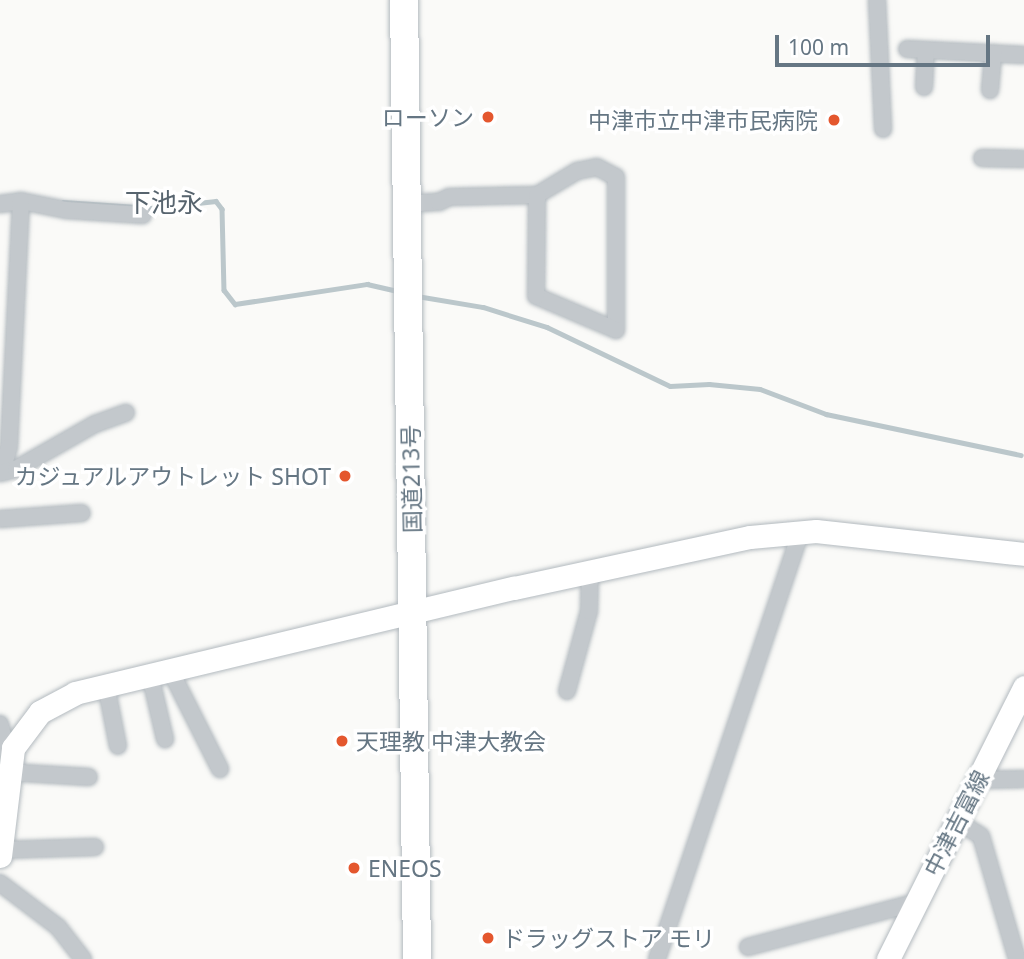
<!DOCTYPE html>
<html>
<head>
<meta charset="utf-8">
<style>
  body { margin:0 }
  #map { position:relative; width:1024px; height:959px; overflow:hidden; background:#fafaf8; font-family:"Noto Sans","Noto Sans JP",sans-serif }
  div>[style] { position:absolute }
  .stream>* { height:4.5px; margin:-2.25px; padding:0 2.25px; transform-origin:2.25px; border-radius:2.25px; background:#bbc7cb }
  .roads { filter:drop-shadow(0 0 2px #b3babf) drop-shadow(0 0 2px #b3babf) }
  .street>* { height:16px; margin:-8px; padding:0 8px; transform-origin:8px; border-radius:8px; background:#c3c8cc }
  .secondary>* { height:23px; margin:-11.5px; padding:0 11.5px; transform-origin:11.5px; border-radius:11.5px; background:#fff }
  .highway>* { height:28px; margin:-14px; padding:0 14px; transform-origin:14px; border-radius:14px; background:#fff }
  .dots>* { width:19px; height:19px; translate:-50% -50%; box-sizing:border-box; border:4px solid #fff; border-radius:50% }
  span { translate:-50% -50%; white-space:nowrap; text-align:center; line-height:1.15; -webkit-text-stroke:7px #fff; paint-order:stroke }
  .poi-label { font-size:23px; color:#657683 }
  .right { translate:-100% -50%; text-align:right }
  .left { translate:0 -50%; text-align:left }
  .street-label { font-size:23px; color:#657683 }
  .quarter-label { font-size:26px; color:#57646e }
  .scale { position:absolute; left:775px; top:35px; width:215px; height:32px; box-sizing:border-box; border:4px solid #657683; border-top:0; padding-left:9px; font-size:21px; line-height:24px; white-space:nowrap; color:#657683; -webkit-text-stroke:5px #fff; paint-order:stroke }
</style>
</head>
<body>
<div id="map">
  <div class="stream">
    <div style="left:63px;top:202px;width:88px;rotate:3.9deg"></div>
    <div style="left:151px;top:208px;width:65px;rotate:-6.1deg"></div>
    <div style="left:216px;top:201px;width:10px;rotate:53deg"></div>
    <div style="left:222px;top:209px;width:81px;rotate:88.6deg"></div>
    <div style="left:224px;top:290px;width:18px;rotate:52deg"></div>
    <div style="left:235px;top:304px;width:134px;rotate:-8.6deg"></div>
    <div style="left:367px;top:284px;width:32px;rotate:13deg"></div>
    <div style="left:417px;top:296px;width:67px;rotate:9.5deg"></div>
    <div style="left:483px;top:307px;width:67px;rotate:17.4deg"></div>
    <div style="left:547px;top:327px;width:136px;rotate:25.6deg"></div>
    <div style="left:670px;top:386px;width:39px;rotate:-3deg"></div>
    <div style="left:709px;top:384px;width:51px;rotate:5.6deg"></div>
    <div style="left:760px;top:389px;width:71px;rotate:20.7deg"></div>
    <div style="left:826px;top:414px;width:199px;rotate:11.9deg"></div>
  </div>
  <div class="roads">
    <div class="street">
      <div style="left:877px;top:0;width:129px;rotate:87.3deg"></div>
      <div style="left:907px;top:49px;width:117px;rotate:2.9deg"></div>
      <div style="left:924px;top:87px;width:37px;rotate:-87deg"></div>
      <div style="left:990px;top:90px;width:37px;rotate:-85deg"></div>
      <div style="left:982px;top:158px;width:42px;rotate:1.4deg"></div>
      <div style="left:21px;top:201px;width:46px;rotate:11.3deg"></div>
      <div style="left:66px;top:210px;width:77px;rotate:3.7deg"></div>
      <div style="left:0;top:204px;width:21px;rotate:-8deg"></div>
      <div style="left:21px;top:201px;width:246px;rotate:92.8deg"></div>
      <div style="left:9px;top:447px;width:26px;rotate:106deg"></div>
      <div style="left:407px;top:204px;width:32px;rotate:-4deg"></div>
      <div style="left:439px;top:202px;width:11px;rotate:-27deg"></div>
      <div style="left:449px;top:197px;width:88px;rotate:-1.3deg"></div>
      <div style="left:537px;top:195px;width:47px;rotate:-31deg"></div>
      <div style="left:577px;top:171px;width:20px;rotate:-11deg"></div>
      <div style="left:597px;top:167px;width:21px;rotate:28deg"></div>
      <div style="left:616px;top:177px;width:153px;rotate:90deg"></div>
      <div style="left:616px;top:330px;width:87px;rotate:-157deg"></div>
      <div style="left:536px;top:296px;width:101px;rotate:-89.4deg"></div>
      <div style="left:0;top:473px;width:16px;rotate:-14deg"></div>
      <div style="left:16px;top:469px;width:91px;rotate:-29.7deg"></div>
      <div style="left:95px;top:424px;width:33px;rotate:-20deg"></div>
      <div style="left:0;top:519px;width:82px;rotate:-4.2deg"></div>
      <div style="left:170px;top:670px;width:111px;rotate:63.2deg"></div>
      <div style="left:150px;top:675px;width:66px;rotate:76.8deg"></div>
      <div style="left:106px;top:685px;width:62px;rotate:78.9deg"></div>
      <div style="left:567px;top:691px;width:83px;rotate:-74.6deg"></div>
      <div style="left:589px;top:611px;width:40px;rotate:-88.6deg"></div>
      <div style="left:0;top:724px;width:34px;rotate:75deg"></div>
      <div style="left:7px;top:772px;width:82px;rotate:3.5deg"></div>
      <div style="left:978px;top:780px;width:46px;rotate:-1.2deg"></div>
      <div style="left:957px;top:821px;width:28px;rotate:32deg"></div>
      <div style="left:981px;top:836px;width:128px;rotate:73.7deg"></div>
      <div style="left:1px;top:850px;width:94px;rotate:-1.8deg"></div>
      <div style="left:0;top:883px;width:73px;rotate:37.2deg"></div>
      <div style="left:58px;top:927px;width:41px;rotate:52deg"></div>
      <div style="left:748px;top:947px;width:175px;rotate:-14.9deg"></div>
      <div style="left:657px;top:959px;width:452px;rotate:-71.4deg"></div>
    </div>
    <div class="secondary">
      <div style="left:0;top:856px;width:109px;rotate:-83.1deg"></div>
      <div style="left:13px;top:748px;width:45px;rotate:-53.1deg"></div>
      <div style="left:40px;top:712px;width:40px;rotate:-28deg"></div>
      <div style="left:75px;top:693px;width:451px;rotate:-13.5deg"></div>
      <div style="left:514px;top:588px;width:241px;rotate:-12.2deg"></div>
      <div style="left:750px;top:537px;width:66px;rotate:-5.2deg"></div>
      <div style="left:816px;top:531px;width:209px;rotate:6.3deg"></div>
      <div style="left:888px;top:959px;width:304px;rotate:-63.4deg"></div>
    </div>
    <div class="highway">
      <div style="left:404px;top:0;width:959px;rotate:89.22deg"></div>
    </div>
  </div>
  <div class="dots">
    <div style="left:488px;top:117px;background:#e4572e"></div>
    <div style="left:834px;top:120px;background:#e4572e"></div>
    <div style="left:345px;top:476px;background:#e4572e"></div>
    <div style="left:342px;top:741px;background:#e4572e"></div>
    <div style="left:354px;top:868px;background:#e4572e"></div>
    <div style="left:488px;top:938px;background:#e4572e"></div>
  </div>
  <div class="poi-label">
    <span class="right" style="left:474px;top:117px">ローソン</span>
    <span class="right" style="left:818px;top:120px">中津市立中津市民病院</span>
    <span class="right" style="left:331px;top:476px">カジュアルアウトレット SHOT</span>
    <span class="left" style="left:356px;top:741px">天理教 中津大教会</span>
    <span class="left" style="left:368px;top:868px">ENEOS</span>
    <span class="left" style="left:502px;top:938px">ドラッグストア モリ</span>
  </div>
  <div class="street-label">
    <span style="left:411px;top:479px;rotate:-91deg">国道213号</span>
    <span style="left:956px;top:823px;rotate:-63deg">中津吉富線</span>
  </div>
  <div class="quarter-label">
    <span style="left:164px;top:203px">下池永</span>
  </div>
  <div class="scale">100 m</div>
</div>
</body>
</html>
